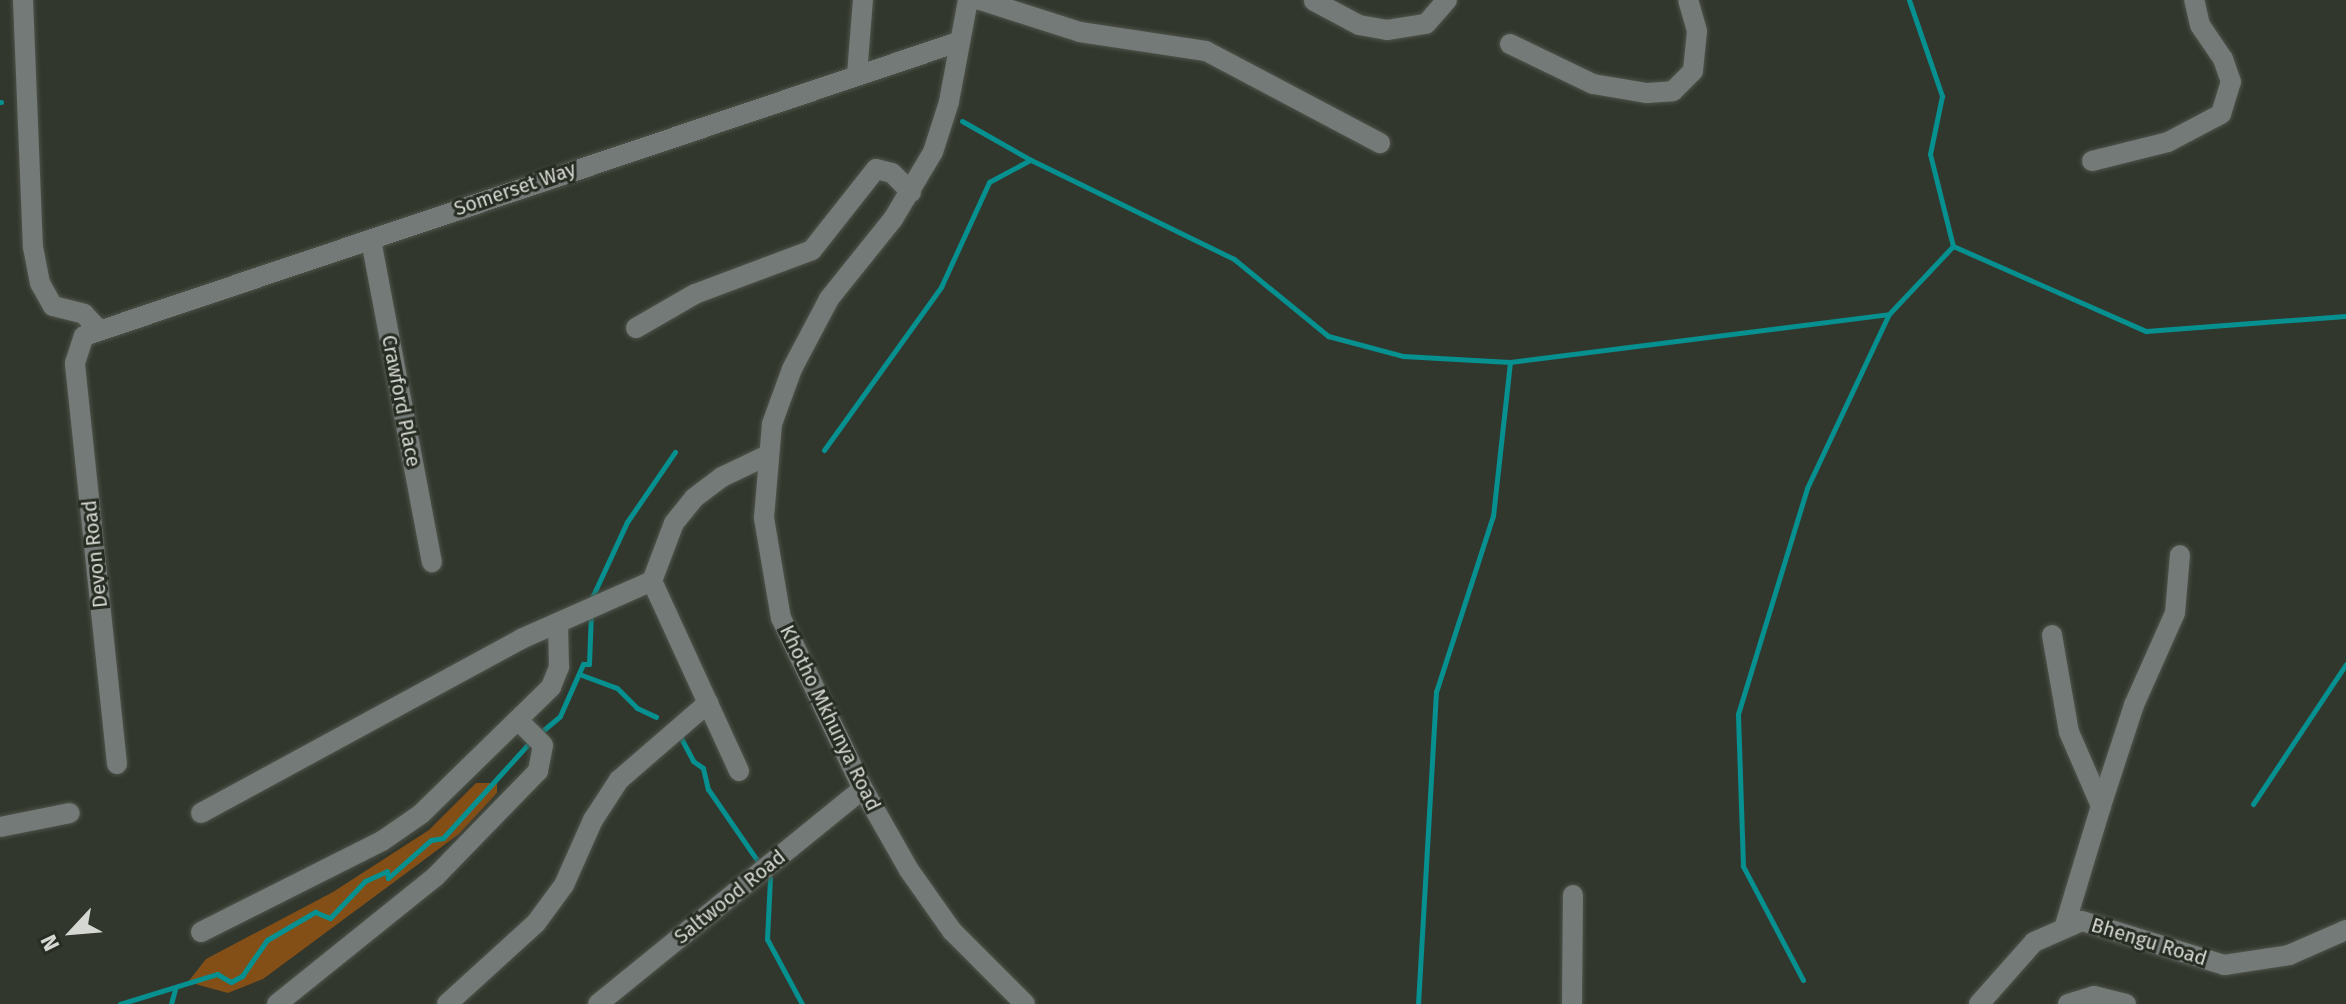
<!DOCTYPE html>
<html>
<head>
<meta charset="utf-8">
<style>
  body { margin:0 }
  #map { position:relative; width:2346px; height:1004px; overflow:hidden; background:#32372d; font-family:"Fira Sans",sans-serif }
  div>[style] { position:absolute }
  .green>* { inset:0; background:#834f16 }
  .stream>* { height:5px; margin:-2.5px; padding:0 2.5px; transform-origin:2.5px; border-radius:2.5px; background:#06908f }
  .roads { filter:drop-shadow(0 0 2px #4f544b) drop-shadow(0 0 2px #4f544b) }
  .minor>* { height:20px; margin:-10px; padding:0 10px; transform-origin:10px; border-radius:10px; background:#747a77 }
  span { translate:-50% -50%; white-space:nowrap; text-align:center; line-height:1.15; -webkit-text-stroke:6px #282d23; paint-order:stroke }
  .street-label { font-size:20px; color:#d5d8d2 }
  .north { position:absolute; left:32px; top:892px; width:80px; height:80px; -webkit-text-stroke:6px #282d23; paint-order:stroke; rotate:244deg; font-size:22px; font-weight:700; line-height:32px; text-align:center; color:#d5d8d2 }
  .north::after { content:''; display:block; margin:auto; width:28px; height:36px; background:#d5d8d2; clip-path:polygon(50% 0,100% 100%,50% 72%,0 100%) }
</style>
</head>
<body>
<div id="map">
  <div class="green">
    <div style="clip-path:polygon(476px 783px,497px 783px,497px 793px,459px 834px,263px 979px,228px 993px,188px 982px,206px 959px,333px 892px,429px 830px)"></div>
  </div>
  <div class="stream">
    <div style="left:1909px;top:0;width:102px;rotate:71deg"></div>
    <div style="left:1942px;top:96px;width:59px;rotate:101.7deg"></div>
    <div style="left:1930px;top:154px;width:95px;rotate:76deg"></div>
    <div style="left:0;top:102px;width:1px"></div>
    <div style="left:962px;top:121px;width:79px;rotate:29.5deg"></div>
    <div style="left:1031px;top:160px;width:226px;rotate:26deg"></div>
    <div style="left:1234px;top:259px;width:122px;rotate:39.3deg"></div>
    <div style="left:1328px;top:336px;width:78px;rotate:14.9deg"></div>
    <div style="left:1403px;top:356px;width:107px;rotate:3.2deg"></div>
    <div style="left:1510px;top:362px;width:382px;rotate:-7.2deg"></div>
    <div style="left:1889px;top:314px;width:93px;rotate:-46.7deg"></div>
    <div style="left:1953px;top:246px;width:211px;rotate:23.8deg"></div>
    <div style="left:2146px;top:331px;width:201px;rotate:-4.3deg"></div>
    <div style="left:824px;top:450px;width:201px;rotate:-54.3deg"></div>
    <div style="left:941px;top:287px;width:115px;rotate:-65.4deg"></div>
    <div style="left:989px;top:182px;width:47px;rotate:-28.2deg"></div>
    <div style="left:590px;top:602px;width:88px;rotate:-65.2deg"></div>
    <div style="left:627px;top:522px;width:85px;rotate:-55.6deg"></div>
    <div style="left:579px;top:674px;width:40px;rotate:20.2deg"></div>
    <div style="left:617px;top:688px;width:28px;rotate:45deg"></div>
    <div style="left:637px;top:708px;width:21px;rotate:25deg"></div>
    <div style="left:540px;top:733px;width:26px;rotate:-40deg"></div>
    <div style="left:560px;top:716px;width:57px;rotate:-66.1deg"></div>
    <div style="left:583px;top:664px;width:6px"></div>
    <div style="left:589px;top:664px;width:52px;rotate:-87.8deg"></div>
    <div style="left:681px;top:738px;width:26px;rotate:62deg"></div>
    <div style="left:693px;top:761px;width:12px;rotate:35deg"></div>
    <div style="left:703px;top:768px;width:22px;rotate:77deg"></div>
    <div style="left:708px;top:789px;width:90px;rotate:55.4deg"></div>
    <div style="left:2253px;top:804px;width:168px;rotate:-56.4deg"></div>
    <div style="left:770px;top:878px;width:61px;rotate:92.8deg"></div>
    <div style="left:767px;top:939px;width:74px;rotate:61.7deg"></div>
    <div style="left:1803px;top:980px;width:129px;rotate:-117.8deg"></div>
    <div style="left:1743px;top:866px;width:152px;rotate:-91.9deg"></div>
    <div style="left:1738px;top:714px;width:236px;rotate:-73deg"></div>
    <div style="left:1807px;top:488px;width:192px;rotate:-64.8deg"></div>
    <div style="left:120px;top:1004px;width:102px;rotate:-17.2deg"></div>
    <div style="left:217px;top:974px;width:16px;rotate:30deg"></div>
    <div style="left:231px;top:982px;width:13px;rotate:-29deg"></div>
    <div style="left:242px;top:976px;width:44px;rotate:-55.2deg"></div>
    <div style="left:267px;top:940px;width:56px;rotate:-30.3deg"></div>
    <div style="left:315px;top:912px;width:16px;rotate:22deg"></div>
    <div style="left:330px;top:918px;width:51px;rotate:-46.6deg"></div>
    <div style="left:365px;top:881px;width:24px;rotate:-24deg"></div>
    <div style="left:387px;top:871px;width:7px;rotate:82deg"></div>
    <div style="left:388px;top:878px;width:57px;rotate:-41.5deg"></div>
    <div style="left:431px;top:840px;width:12px;rotate:-9deg"></div>
    <div style="left:443px;top:838px;width:132px;rotate:-47.8deg"></div>
    <div style="left:171px;top:1004px;width:16px;rotate:-75deg"></div>
    <div style="left:1418px;top:1004px;width:313px;rotate:-86.7deg"></div>
    <div style="left:1436px;top:692px;width:185px;rotate:-72.1deg"></div>
    <div style="left:1493px;top:516px;width:155px;rotate:-83.7deg"></div>
  </div>
  <div class="roads">
    <div class="minor">
      <div style="left:23px;top:0;width:247px;rotate:87.7deg"></div>
      <div style="left:33px;top:247px;width:37px;rotate:79deg"></div>
      <div style="left:40px;top:283px;width:26px;rotate:61deg"></div>
      <div style="left:53px;top:306px;width:32px;rotate:14deg"></div>
      <div style="left:84px;top:314px;width:19px;rotate:47deg"></div>
      <div style="left:968px;top:0;width:104px;rotate:100.6deg"></div>
      <div style="left:949px;top:102px;width:52px;rotate:107.7deg"></div>
      <div style="left:933px;top:152px;width:78px;rotate:120.8deg"></div>
      <div style="left:893px;top:219px;width:102px;rotate:128.7deg"></div>
      <div style="left:829px;top:299px;width:79px;rotate:117.9deg"></div>
      <div style="left:792px;top:369px;width:59px;rotate:110deg"></div>
      <div style="left:772px;top:424px;width:94px;rotate:94.9deg"></div>
      <div style="left:764px;top:518px;width:101px;rotate:80.4deg"></div>
      <div style="left:781px;top:618px;width:190px;rotate:64.4deg"></div>
      <div style="left:863px;top:789px;width:93px;rotate:60.4deg"></div>
      <div style="left:909px;top:870px;width:75px;rotate:54.8deg"></div>
      <div style="left:952px;top:931px;width:103px;rotate:45deg"></div>
      <div style="left:980px;top:0;width:105px;rotate:17.7deg"></div>
      <div style="left:1080px;top:32px;width:127px;rotate:8.6deg"></div>
      <div style="left:1206px;top:51px;width:197px;rotate:27.9deg"></div>
      <div style="left:1314px;top:1px;width:51px;rotate:28.1deg"></div>
      <div style="left:1359px;top:25px;width:28px;rotate:10deg"></div>
      <div style="left:1387px;top:30px;width:39px;rotate:-9deg"></div>
      <div style="left:1426px;top:24px;width:32px;rotate:-49deg"></div>
      <div style="left:1510px;top:44px;width:92px;rotate:25.7deg"></div>
      <div style="left:1593px;top:84px;width:55px;rotate:9.5deg"></div>
      <div style="left:1647px;top:93px;width:26px;rotate:-4deg"></div>
      <div style="left:1673px;top:91px;width:28px;rotate:-45deg"></div>
      <div style="left:1693px;top:71px;width:40px;rotate:-84.3deg"></div>
      <div style="left:1697px;top:31px;width:32px;rotate:-106deg"></div>
      <div style="left:857px;top:74px;width:74px;rotate:-85.4deg"></div>
      <div style="left:2092px;top:161px;width:78px;rotate:-14deg"></div>
      <div style="left:2168px;top:142px;width:60px;rotate:-27.8deg"></div>
      <div style="left:2221px;top:114px;width:34px;rotate:-73deg"></div>
      <div style="left:2231px;top:82px;width:24px;rotate:-109deg"></div>
      <div style="left:2223px;top:59px;width:41px;rotate:-124.1deg"></div>
      <div style="left:2200px;top:25px;width:26px;rotate:-103deg"></div>
      <div style="left:371px;top:240px;width:328px;rotate:79.3deg"></div>
      <div style="left:636px;top:328px;width:68px;rotate:-30deg"></div>
      <div style="left:695px;top:294px;width:125px;rotate:-20.6deg"></div>
      <div style="left:812px;top:250px;width:103px;rotate:-51.7deg"></div>
      <div style="left:876px;top:169px;width:16px;rotate:14deg"></div>
      <div style="left:892px;top:173px;width:27px;rotate:45deg"></div>
      <div style="left:652px;top:581px;width:209px;rotate:65.4deg"></div>
      <div style="left:2052px;top:635px;width:98px;rotate:80.1deg"></div>
      <div style="left:2069px;top:732px;width:81px;rotate:66.6deg"></div>
      <div style="left:2101px;top:806px;width:124px;rotate:106.8deg"></div>
      <div style="left:117px;top:764px;width:403px;rotate:-96deg"></div>
      <div style="left:75px;top:363px;width:28px;rotate:-72deg"></div>
      <div style="left:84px;top:336px;width:922px;rotate:-18.59deg"></div>
      <div style="left:2101px;top:806px;width:106px;rotate:-71.9deg"></div>
      <div style="left:2134px;top:705px;width:101px;rotate:-66deg"></div>
      <div style="left:2175px;top:613px;width:58px;rotate:-85.1deg"></div>
      <div style="left:201px;top:813px;width:364px;rotate:-28.5deg"></div>
      <div style="left:521px;top:639px;width:143px;rotate:-23.9deg"></div>
      <div style="left:652px;top:581px;width:62px;rotate:-69.2deg"></div>
      <div style="left:674px;top:523px;width:32px;rotate:-51deg"></div>
      <div style="left:694px;top:498px;width:35px;rotate:-37deg"></div>
      <div style="left:722px;top:477px;width:49px;rotate:-25.5deg"></div>
      <div style="left:0;top:827px;width:71px;rotate:-11.3deg"></div>
      <div style="left:201px;top:932px;width:203px;rotate:-26.7deg"></div>
      <div style="left:382px;top:841px;width:47px;rotate:-34.7deg"></div>
      <div style="left:421px;top:814px;width:182px;rotate:-44.3deg"></div>
      <div style="left:551px;top:687px;width:22px;rotate:-68deg"></div>
      <div style="left:559px;top:667px;width:44px;rotate:-91.3deg"></div>
      <div style="left:277px;top:1004px;width:203px;rotate:-38.8deg"></div>
      <div style="left:435px;top:877px;width:148px;rotate:-45.8deg"></div>
      <div style="left:538px;top:771px;width:26px;rotate:-79deg"></div>
      <div style="left:543px;top:745px;width:34px;rotate:-135deg"></div>
      <div style="left:447px;top:1004px;width:120px;rotate:-42.3deg"></div>
      <div style="left:536px;top:923px;width:47px;rotate:-53.6deg"></div>
      <div style="left:564px;top:885px;width:71px;rotate:-66deg"></div>
      <div style="left:593px;top:820px;width:48px;rotate:-57deg"></div>
      <div style="left:619px;top:780px;width:118px;rotate:-40.9deg"></div>
      <div style="left:598px;top:1004px;width:341px;rotate:-39.1deg"></div>
      <div style="left:1572px;top:1004px;width:109px;rotate:-89.5deg"></div>
      <div style="left:1979px;top:1004px;width:83px;rotate:-48.4deg"></div>
      <div style="left:2034px;top:942px;width:52px;rotate:-23.6deg"></div>
      <div style="left:2082px;top:921px;width:149px;rotate:17.2deg"></div>
      <div style="left:2224px;top:965px;width:66px;rotate:-8.7deg"></div>
      <div style="left:2289px;top:955px;width:62px;rotate:-23.7deg"></div>
      <div style="left:2068px;top:1004px;width:27px;rotate:-17deg"></div>
      <div style="left:2094px;top:996px;width:33px;rotate:14deg"></div>
    </div>
  </div>
  <div class="street-label">
    <span style="left:515px;top:189px;rotate:-19deg">Somerset Way</span>
    <span style="left:401px;top:401px;rotate:79deg">Crawford Place</span>
    <span style="left:95px;top:554px;rotate:-96deg">Devon Road</span>
    <span style="left:830px;top:718px;rotate:64deg">Khotho Mkhunya Road</span>
    <span style="left:730px;top:897px;rotate:-39deg">Saltwood Road</span>
    <span style="left:2149px;top:942px;rotate:17deg">Bhengu Road</span>
  </div>
  <div class="north">N</div>
</div>
</body>
</html>
